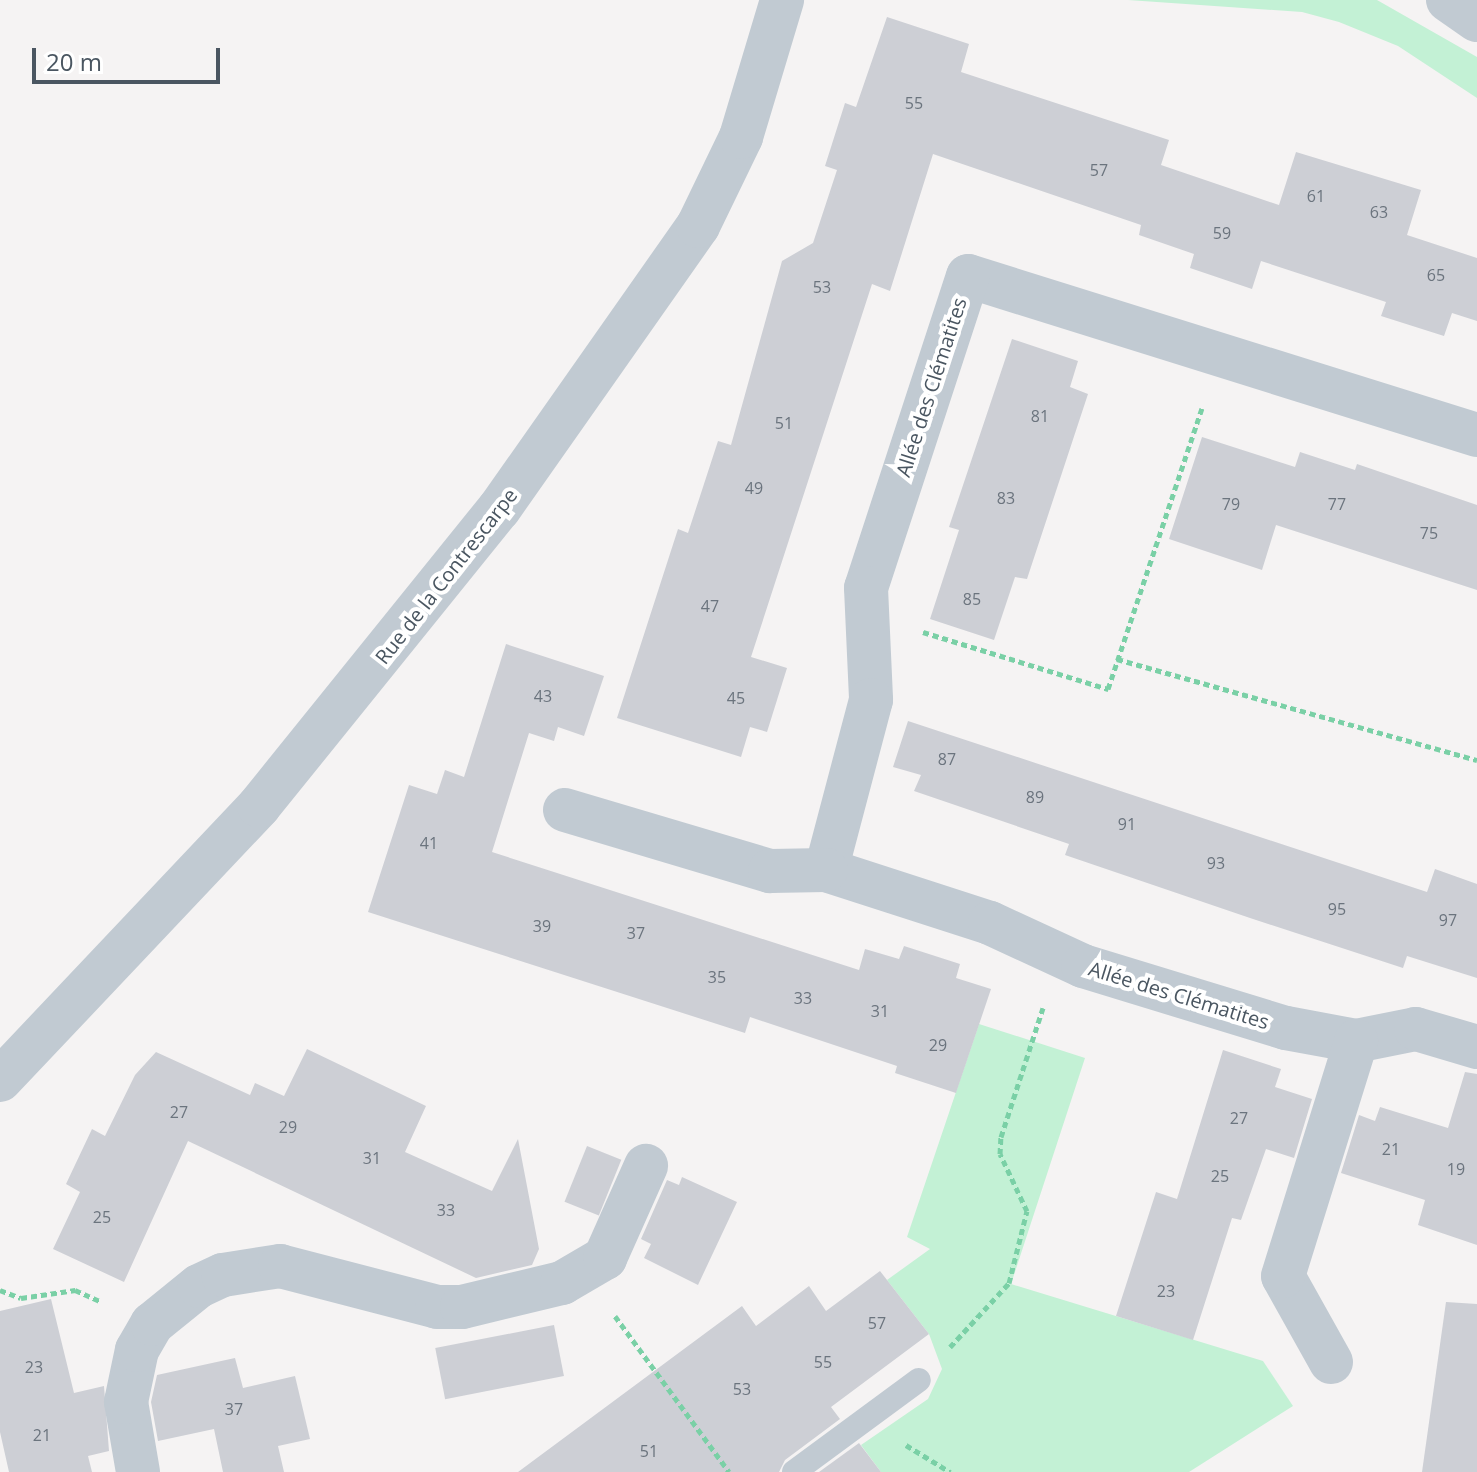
<!DOCTYPE html>
<html>
<head>
<meta charset="utf-8">
<style>
  body { margin:0 }
  #map { position:relative; width:1477px; height:1472px; overflow:hidden; background:#f5f3f3; font-family:"Open Sans",sans-serif }
  div>[style] { position:absolute }
  .green>* { inset:0; background:#c3f1d5 }
  .building>* { inset:0; background:#cdcfd5; transform-origin:0 0 }
  .path>* { height:5px; margin-top:-2.5px; transform-origin:0; background:repeating-linear-gradient(90deg,#7ad0a6 0 6px,transparent 0 10px) }
  .service>* { height:24px; margin:-12px; padding:0 12px; transform-origin:12px; border-radius:12px; background:#c1cad2 }
  .minor>* { height:44px; margin:-22px; padding:0 22px; transform-origin:22px; border-radius:22px; background:#c1cad2 }
  span { translate:-50% -50%; white-space:nowrap; text-align:center; line-height:1.15; -webkit-text-stroke:8px #fff; paint-order:stroke }
  .number-label { font-size:16px; color:#6b747e }
  .number-label span { -webkit-text-stroke-width:0 }
  .street-label { font-size:20px; color:#4a5661 }
  .scale { position:absolute; left:32px; top:48px; width:188px; height:36px; box-sizing:border-box; border:4px solid #4a5661; border-top:0; padding-left:10px; font-size:24px; line-height:28px; white-space:nowrap; color:#4a5661; -webkit-text-stroke:6px #fff; paint-order:stroke }
</style>
</head>
<body>
<div id="map">
  <div class="green">
    <div style="clip-path:polygon(1128px 0,1377px 0,1477px 57px,1477px 98px,1398px 46px,1339px 22px,1302px 12px)"></div>
    <div style="clip-path:polygon(979px 1024px,1085px 1058px,1011px 1284px,1263px 1361px,1293px 1406px,1189px 1472px,881px 1472px,861px 1445px,928px 1399px,942px 1369px,929px 1334px,887px 1280px,930px 1249px,907px 1237px)"></div>
  </div>
  <div class="building">
    <div style="clip-path:polygon(887px 17px,969px 44px,961px 72px,1169px 140px,1161px 165px,1279px 205px,1296px 152px,1421px 190px,1407px 235px,1477px 258px,1477px 321px,1452px 313px,1444px 336px,1381px 316px,1386px 302px,1261px 261px,1252px 289px,1190px 268px,1194px 254px,1139px 235px,1141px 225px,933px 154px,890px 291px,872px 284px,751px 657px,787px 668px,767px 732px,750px 727px,741px 757px,617px 718px,678px 529px,688px 533px,718px 441px,731px 445px,782px 261px,813px 243px,837px 170px,825px 166px,845px 103px,856px 107px)"></div>
    <div style="clip-path:polygon(1012px 339px,1078px 361px,1070px 387px,1088px 394px,1027px 579px,1015px 577px,994px 640px,930px 619px,959px 530px,949px 527px)"></div>
    <div style="clip-path:polygon(1202px 437px,1295px 467px,1300px 452px,1355px 470px,1357px 464px,1477px 505px,1477px 590px,1276px 525px,1262px 570px,1169px 539px)"></div>
    <div style="clip-path:polygon(506px 644px,604px 676px,584px 736px,558px 727px,554px 741px,529px 733px,492px 852px,859px 970px,865px 949px,899px 959px,904px 946px,960px 964px,956px 978px,991px 989px,956px 1093px,895px 1073px,897px 1066px,750px 1017px,745px 1033px,368px 912px,409px 785px,437px 794px,445px 770px,464px 777px)"></div>
    <div style="clip-path:polygon(908px 721px,1427px 892px,1435px 869px,1477px 884px,1477px 978px,1407px 956px,1403px 968px,1250px 918px,1065px 855px,1069px 844px,914px 791px,921px 775px,893px 767px)"></div>
    <div style="clip-path:polygon(307px 1049px,426px 1106px,405px 1152px,492px 1191px,518px 1139px,539px 1249px,532px 1265px,476px 1278px,188px 1141px,124px 1282px,53px 1249px,80px 1192px,66px 1184px,92px 1129px,105px 1136px,135px 1075px,156px 1052px,250px 1095px,255px 1083px,284px 1096px)"></div>
    <div style="clip-path:polygon(1223px 1050px,1281px 1069px,1275px 1087px,1312px 1099px,1294px 1158px,1266px 1149px,1241px 1220px,1232px 1218px,1193px 1340px,1116px 1316px,1156px 1192px,1177px 1199px)"></div>
    <div style="clip-path:polygon(1465px 1072px,1477px 1074px,1477px 1245px,1418px 1225px,1425px 1200px,1341px 1173px,1359px 1115px,1375px 1121px,1380px 1107px,1448px 1128px)"></div>
    <div style="left:587px;top:1146px;width:37px;height:60px;rotate:22deg"></div>
    <div style="clip-path:polygon(682px 1177px,737px 1202px,698px 1285px,644px 1258px,651px 1244px,641px 1239px,667px 1180px,679px 1185px)"></div>
    <div style="clip-path:polygon(880px 1271px,929px 1334px,831px 1407px,840px 1419px,785px 1460px,779px 1472px,518px 1472px,742px 1306px,756px 1326px,809px 1286px,826px 1311px)"></div>
    <div style="clip-path:polygon(51px 1299px,74px 1393px,104px 1386px,109px 1451px,88px 1456px,92px 1472px,9px 1472px,0 1432px,0 1311px)"></div>
    <div style="clip-path:polygon(1446px 1302px,1477px 1304px,1477px 1472px,1422px 1472px)"></div>
    <div style="left:554px;top:1325px;width:52px;height:121px;rotate:79deg"></div>
    <div style="clip-path:polygon(235px 1358px,243px 1388px,295px 1376px,310px 1439px,278px 1446px,284px 1472px,223px 1472px,214px 1429px,158px 1441px,151px 1402px,157px 1375px)"></div>
    <div style="clip-path:polygon(859px 1443px,881px 1472px,819px 1472px)"></div>
  </div>
  <div class="path">
    <div style="left:923px;top:632px;width:194px;rotate:17.1deg"></div>
    <div style="left:1108px;top:689px;width:296px;rotate:-71.5deg"></div>
    <div style="left:1117px;top:659px;width:374px;rotate:15.7deg"></div>
    <div style="left:0;top:1290px;width:22px;rotate:21deg"></div>
    <div style="left:21px;top:1298px;width:55px;rotate:-8.4deg"></div>
    <div style="left:75px;top:1290px;width:27px;rotate:24deg"></div>
    <div style="left:615px;top:1316px;width:193px;rotate:53.8deg"></div>
    <div style="left:950px;top:1347px;width:87px;rotate:-47.3deg"></div>
    <div style="left:1009px;top:1283px;width:74px;rotate:-76deg"></div>
    <div style="left:1027px;top:1211px;width:63px;rotate:-115.3deg"></div>
    <div style="left:1000px;top:1154px;width:17px;rotate:-87deg"></div>
    <div style="left:1001px;top:1137px;width:136px;rotate:-72deg"></div>
    <div style="left:906px;top:1445px;width:52px;rotate:31.5deg"></div>
  </div>
  <div class="service">
    <div style="left:794px;top:1472px;width:155px;rotate:-36.4deg"></div>
  </div>
  <div class="minor">
    <div style="left:1448px;top:0;width:35px;rotate:35deg"></div>
    <div style="left:1477px;top:435px;width:533px;rotate:-162.65deg"></div>
    <div style="left:968px;top:276px;width:328px;rotate:108.1deg"></div>
    <div style="left:866px;top:588px;width:112px;rotate:87.4deg"></div>
    <div style="left:871px;top:700px;width:176px;rotate:104.8deg"></div>
    <div style="left:826px;top:870px;width:172px;rotate:17.9deg"></div>
    <div style="left:990px;top:923px;width:102px;rotate:24.8deg"></div>
    <div style="left:1083px;top:966px;width:212px;rotate:17deg"></div>
    <div style="left:1286px;top:1028px;width:71px;rotate:10.5deg"></div>
    <div style="left:1356px;top:1041px;width:61px;rotate:-11.3deg"></div>
    <div style="left:1416px;top:1029px;width:64px;rotate:16.4deg"></div>
    <div style="left:565px;top:810px;width:214px;rotate:16.6deg"></div>
    <div style="left:770px;top:871px;width:56px;rotate:-1deg"></div>
    <div style="left:0;top:1080px;width:377px;rotate:-46.6deg"></div>
    <div style="left:259px;top:806px;width:382px;rotate:-51.1deg"></div>
    <div style="left:499px;top:509px;width:346px;rotate:-54.9deg"></div>
    <div style="left:698px;top:226px;width:99px;rotate:-64.2deg"></div>
    <div style="left:741px;top:137px;width:143px;rotate:-73.3deg"></div>
    <div style="left:1331px;top:1362px;width:98px;rotate:-119.2deg"></div>
    <div style="left:1283px;top:1276px;width:246px;rotate:-72.7deg"></div>
    <div style="left:138px;top:1472px;width:71px;rotate:-99.7deg"></div>
    <div style="left:126px;top:1402px;width:53px;rotate:-78.1deg"></div>
    <div style="left:137px;top:1350px;width:30px;rotate:-60deg"></div>
    <div style="left:152px;top:1324px;width:60px;rotate:-39deg"></div>
    <div style="left:199px;top:1286px;width:26px;rotate:-25deg"></div>
    <div style="left:223px;top:1275px;width:58px;rotate:-9deg"></div>
    <div style="left:280px;top:1266px;width:162px;rotate:14.6deg"></div>
    <div style="left:437px;top:1307px;width:25px"></div>
    <div style="left:462px;top:1307px;width:103px;rotate:-13.5deg"></div>
    <div style="left:562px;top:1283px;width:50px;rotate:-30.2deg"></div>
    <div style="left:605px;top:1258px;width:101px;rotate:-66deg"></div>
  </div>
  <div class="number-label">
    <span style="left:914px;top:103px">55</span>
    <span style="left:1099px;top:170px">57</span>
    <span style="left:1316px;top:196px">61</span>
    <span style="left:1379px;top:212px">63</span>
    <span style="left:1222px;top:233px">59</span>
    <span style="left:1436px;top:275px">65</span>
    <span style="left:822px;top:287px">53</span>
    <span style="left:1040px;top:416px">81</span>
    <span style="left:784px;top:423px">51</span>
    <span style="left:754px;top:488px">49</span>
    <span style="left:1006px;top:498px">83</span>
    <span style="left:1231px;top:504px">79</span>
    <span style="left:1337px;top:504px">77</span>
    <span style="left:1429px;top:533px">75</span>
    <span style="left:972px;top:599px">85</span>
    <span style="left:710px;top:606px">47</span>
    <span style="left:543px;top:696px">43</span>
    <span style="left:736px;top:698px">45</span>
    <span style="left:947px;top:759px">87</span>
    <span style="left:1035px;top:797px">89</span>
    <span style="left:1127px;top:824px">91</span>
    <span style="left:429px;top:843px">41</span>
    <span style="left:1216px;top:863px">93</span>
    <span style="left:1337px;top:909px">95</span>
    <span style="left:1448px;top:920px">97</span>
    <span style="left:542px;top:926px">39</span>
    <span style="left:636px;top:933px">37</span>
    <span style="left:717px;top:977px">35</span>
    <span style="left:803px;top:998px">33</span>
    <span style="left:880px;top:1011px">31</span>
    <span style="left:938px;top:1045px">29</span>
    <span style="left:179px;top:1112px">27</span>
    <span style="left:1239px;top:1118px">27</span>
    <span style="left:288px;top:1127px">29</span>
    <span style="left:1391px;top:1149px">21</span>
    <span style="left:372px;top:1158px">31</span>
    <span style="left:1456px;top:1169px">19</span>
    <span style="left:1220px;top:1176px">25</span>
    <span style="left:446px;top:1210px">33</span>
    <span style="left:102px;top:1217px">25</span>
    <span style="left:1166px;top:1291px">23</span>
    <span style="left:877px;top:1323px">57</span>
    <span style="left:823px;top:1362px">55</span>
    <span style="left:34px;top:1367px">23</span>
    <span style="left:742px;top:1389px">53</span>
    <span style="left:234px;top:1409px">37</span>
    <span style="left:42px;top:1435px">21</span>
    <span style="left:649px;top:1451px">51</span>
  </div>
  <div class="street-label">
    <span style="left:931px;top:387px;rotate:-72deg">Allée des Clématites</span>
    <span style="left:446px;top:576px;rotate:-52deg">Rue de la Contrescarpe</span>
    <span style="left:1179px;top:995px;rotate:17deg">Allée des Clématites</span>
  </div>
  <div class="scale">20 m</div>
</div>
</body>
</html>
